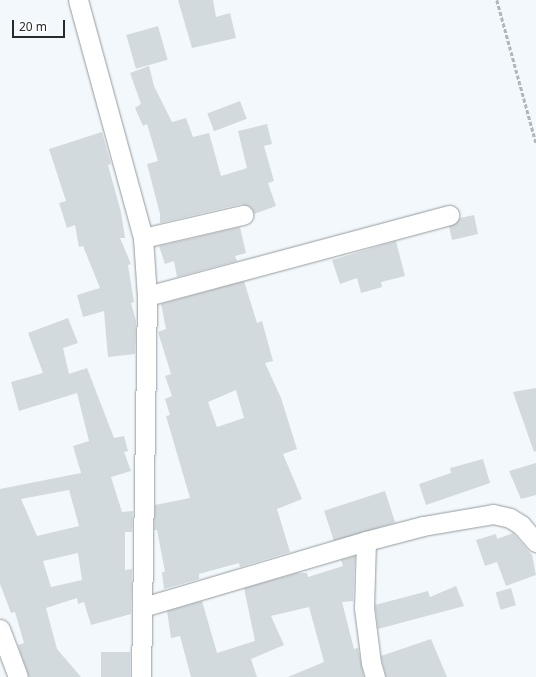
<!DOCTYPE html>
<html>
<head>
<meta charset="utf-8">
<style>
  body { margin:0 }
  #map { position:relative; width:536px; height:677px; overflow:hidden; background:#f2f8fc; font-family:"Noto Sans",sans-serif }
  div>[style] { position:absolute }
  .building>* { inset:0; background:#d3dadd; transform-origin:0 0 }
  .path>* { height:2.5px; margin-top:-1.25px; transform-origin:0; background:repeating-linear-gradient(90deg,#b1b6b9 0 4px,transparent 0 6px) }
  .roads { filter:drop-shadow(0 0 1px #949a9d) drop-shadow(0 0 1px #949a9d) }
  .street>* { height:19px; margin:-9.5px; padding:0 9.5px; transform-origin:9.5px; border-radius:9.5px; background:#fff }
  span { translate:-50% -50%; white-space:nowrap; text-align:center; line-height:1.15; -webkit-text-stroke:4px #fff; paint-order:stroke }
  .scale { position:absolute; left:12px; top:20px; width:53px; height:18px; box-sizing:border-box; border:2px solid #282b2c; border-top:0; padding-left:5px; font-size:12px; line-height:14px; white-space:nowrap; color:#282b2c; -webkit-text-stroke:3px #fff; paint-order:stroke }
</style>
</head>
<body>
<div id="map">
  <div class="building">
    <div style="clip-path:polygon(178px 0,213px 0,216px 17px,230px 13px,236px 38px,192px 48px)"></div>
    <div style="left:158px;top:26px;width:35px;height:33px;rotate:74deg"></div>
    <div style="clip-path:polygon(149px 66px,154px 86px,172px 122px,186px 118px,193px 137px,209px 133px,221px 176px,247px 168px,238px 131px,267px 124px,272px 144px,264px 146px,274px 181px,268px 183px,276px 206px,254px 214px,251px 207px,241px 204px,160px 223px,160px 214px,147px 164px,158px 161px,147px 124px,143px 126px,135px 108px,141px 104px,130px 73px)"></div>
    <div style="left:240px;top:101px;width:19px;height:35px;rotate:69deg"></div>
    <div style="clip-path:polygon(102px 132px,111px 164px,108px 165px,121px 212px,125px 238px,120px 238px,131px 264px,128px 265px,134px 302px,131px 303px,136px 321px,135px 354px,108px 357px,104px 311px,83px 317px,77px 295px,100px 288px,83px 246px,79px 247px,75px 225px,67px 228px,59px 203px,66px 201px,49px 149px)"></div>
    <div style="clip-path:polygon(474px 215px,478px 234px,452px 240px,449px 226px,456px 223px,460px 218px)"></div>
    <div style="clip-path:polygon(240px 227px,246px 253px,235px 256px,237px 261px,177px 277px,174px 261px,165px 264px,159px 246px)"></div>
    <div style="clip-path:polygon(396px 241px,405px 276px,381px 282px,382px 287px,361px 293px,357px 278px,340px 284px,332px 260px)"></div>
    <div style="clip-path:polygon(evenodd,244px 281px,257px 323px,262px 321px,273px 361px,265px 363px,281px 398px,297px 449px,283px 454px,302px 499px,277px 509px,290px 552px,240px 567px,239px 563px,199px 574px,199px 579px,164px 589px,162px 572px,165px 572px,157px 530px,154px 530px,155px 505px,190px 498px,166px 416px,170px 415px,165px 399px,172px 396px,165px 376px,171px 374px,158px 332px,166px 329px,161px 304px,244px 281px,236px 390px,244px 418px,217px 427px,208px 402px,236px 390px)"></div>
    <div style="clip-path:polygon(evenodd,68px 318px,78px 343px,63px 348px,69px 374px,87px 368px,114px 438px,124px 436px,128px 451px,124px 452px,131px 471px,111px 477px,122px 512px,133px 511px,132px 532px,125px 532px,125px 570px,132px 569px,131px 614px,91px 625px,84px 602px,78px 604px,77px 598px,46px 608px,57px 649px,81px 677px,29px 677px,18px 645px,24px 643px,15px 612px,11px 613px,0 584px,0 489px,81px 473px,73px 446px,89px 441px,77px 393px,19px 411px,11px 382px,43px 373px,28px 333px,68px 318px,69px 490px,79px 526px,37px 536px,21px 499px,69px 490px,68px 318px,78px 553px,82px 580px,51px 587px,43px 561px,78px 553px)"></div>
    <div style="clip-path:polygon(536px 388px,536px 451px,534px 452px,513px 392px)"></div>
    <div style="clip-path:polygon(483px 459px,490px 483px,426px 505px,419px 484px,451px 473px,450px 468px)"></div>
    <div style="clip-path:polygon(536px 463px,536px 495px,521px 499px,509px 471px)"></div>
    <div style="left:385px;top:491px;width:33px;height:64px;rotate:72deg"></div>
    <div style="clip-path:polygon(513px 533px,532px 555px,536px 575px,506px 586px,497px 562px,485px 566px,476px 540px,496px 534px,497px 539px)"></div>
    <div style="clip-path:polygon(355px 556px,353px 601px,342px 602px,354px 649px,358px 648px,364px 677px,288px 677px,324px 662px,309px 607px,271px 616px,284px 645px,251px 659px,257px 677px,191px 677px,180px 636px,171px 638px,167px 611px,202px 601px,217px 653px,255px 641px,244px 588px,297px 573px,307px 573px,308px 577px,343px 566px,341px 560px)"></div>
    <div style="clip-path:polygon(456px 586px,464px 606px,378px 629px,375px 605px,428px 591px,430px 597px)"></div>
    <div style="left:511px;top:588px;width:18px;height:16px;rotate:74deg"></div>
    <div style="clip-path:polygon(431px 639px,447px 677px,386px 677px,381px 656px)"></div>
    <div style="left:130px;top:652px;width:25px;height:29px;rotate:90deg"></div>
  </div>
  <div class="path">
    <div style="left:497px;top:0;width:148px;rotate:74.7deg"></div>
  </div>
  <div class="roads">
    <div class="street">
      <div style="left:78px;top:0;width:247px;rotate:74.7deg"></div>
      <div style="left:143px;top:238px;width:58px;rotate:86.1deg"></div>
      <div style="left:147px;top:296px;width:381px;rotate:90.9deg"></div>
      <div style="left:143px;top:238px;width:103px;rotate:-13deg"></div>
      <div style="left:147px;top:296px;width:313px;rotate:-15deg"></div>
      <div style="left:366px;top:541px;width:67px;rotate:91.7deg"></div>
      <div style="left:364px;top:608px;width:55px;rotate:82.7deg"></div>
      <div style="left:371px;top:663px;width:15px;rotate:74deg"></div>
      <div style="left:143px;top:607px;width:233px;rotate:-16.5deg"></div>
      <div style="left:366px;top:541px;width:59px;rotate:-14.7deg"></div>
      <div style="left:423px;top:526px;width:71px;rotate:-9.7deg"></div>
      <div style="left:493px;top:514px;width:17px;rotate:13deg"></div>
      <div style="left:510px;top:518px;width:13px;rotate:32deg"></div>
      <div style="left:521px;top:525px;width:23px;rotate:49deg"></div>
      <div style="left:0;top:629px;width:51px;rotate:69.4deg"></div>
    </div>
  </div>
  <div class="scale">20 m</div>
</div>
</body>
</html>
